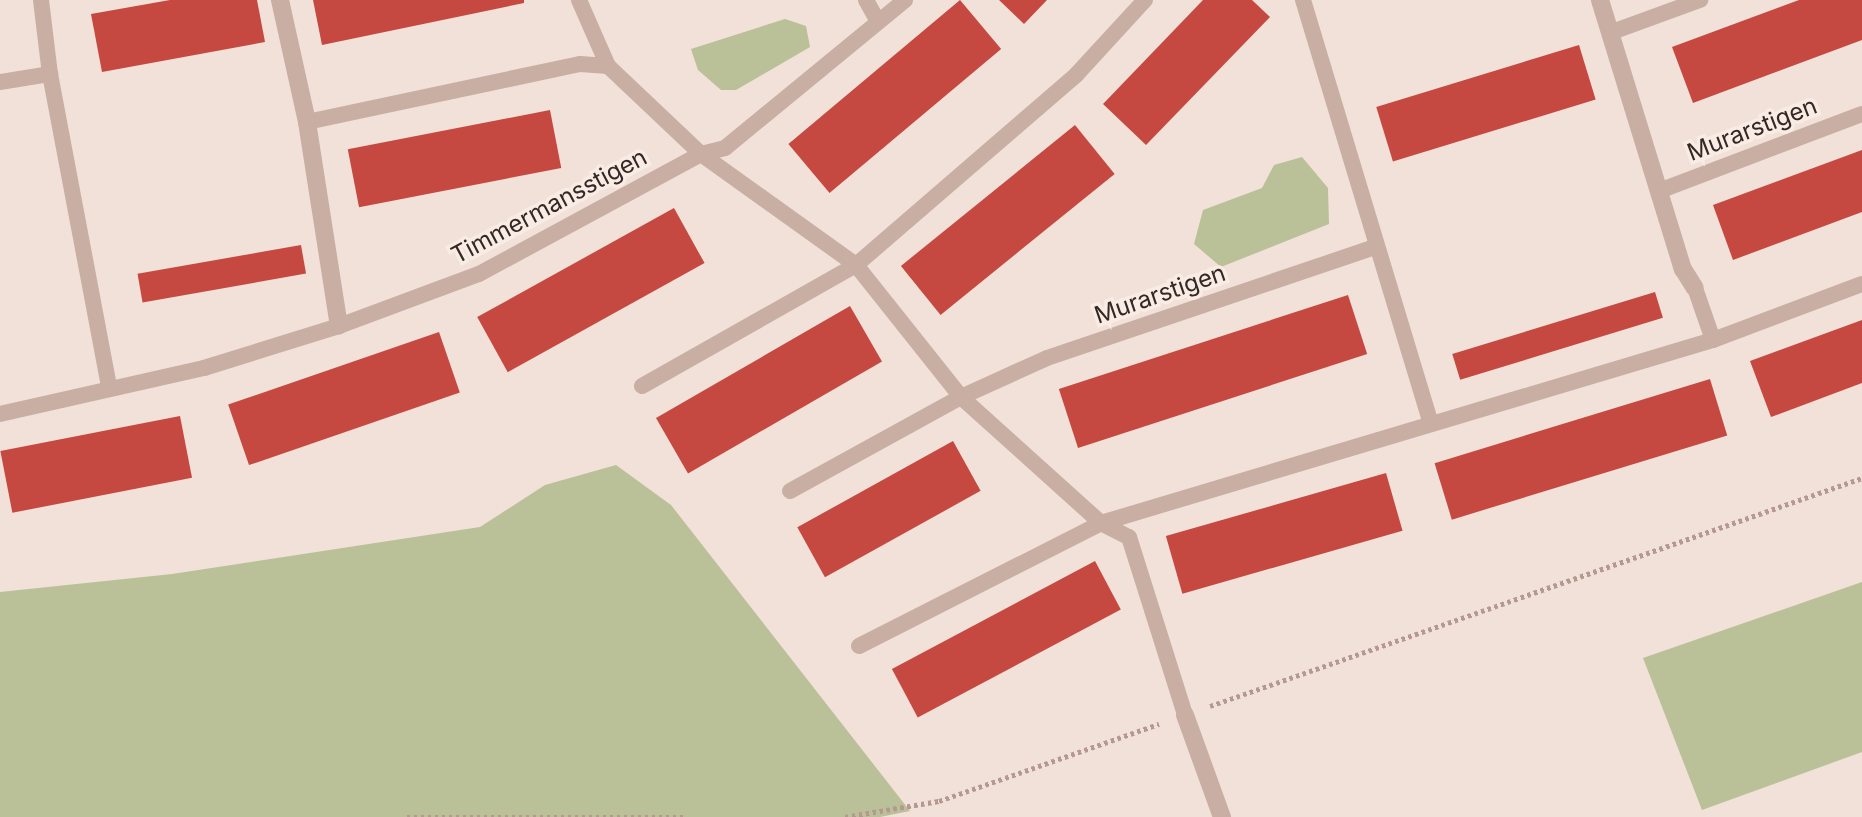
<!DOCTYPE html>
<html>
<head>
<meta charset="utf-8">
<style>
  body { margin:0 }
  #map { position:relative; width:1862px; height:817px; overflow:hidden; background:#f1e1d8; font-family:Inter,sans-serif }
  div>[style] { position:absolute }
  .green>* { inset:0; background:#bac098 }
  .building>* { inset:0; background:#c64941; transform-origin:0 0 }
  .path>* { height:4.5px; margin-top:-2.25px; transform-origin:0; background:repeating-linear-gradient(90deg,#b5988f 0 3.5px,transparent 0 7px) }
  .lane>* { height:16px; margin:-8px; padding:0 8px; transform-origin:8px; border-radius:8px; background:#c9aea4 }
  .street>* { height:18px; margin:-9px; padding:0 9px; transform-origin:9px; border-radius:9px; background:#c9aea4 }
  span { translate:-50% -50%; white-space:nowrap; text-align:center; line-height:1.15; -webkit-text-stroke:7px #f9ece4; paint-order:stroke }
  .street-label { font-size:24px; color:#342826 }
</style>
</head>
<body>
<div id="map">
  <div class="green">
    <div style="clip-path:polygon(785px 19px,806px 26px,810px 47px,736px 90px,721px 90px,698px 70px,691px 49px)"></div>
    <div style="clip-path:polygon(1302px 157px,1328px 188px,1329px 224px,1221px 267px,1194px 244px,1203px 210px,1262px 188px,1274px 165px)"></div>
    <div style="clip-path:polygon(616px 465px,671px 505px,910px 811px,880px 817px,0 817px,0 592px,172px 574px,480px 527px,545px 485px)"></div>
    <div style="clip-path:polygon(1862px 582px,1862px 752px,1702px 810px,1643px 658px)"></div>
  </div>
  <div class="building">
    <div style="clip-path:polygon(170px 0,257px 0,265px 42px,102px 72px,91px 14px)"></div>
    <div style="clip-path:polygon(313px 0,524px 0,524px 3px,322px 45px)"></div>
    <div style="left:960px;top:0;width:64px;height:224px;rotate:50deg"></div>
    <div style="clip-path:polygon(999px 0,1047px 0,1024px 24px)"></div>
    <div style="clip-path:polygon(1203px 0,1252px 0,1270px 17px,1146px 145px,1103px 104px)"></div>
    <div style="clip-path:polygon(1799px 0,1862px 0,1862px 40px,1693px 103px,1672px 47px)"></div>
    <div style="left:1579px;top:45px;width:57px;height:212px;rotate:73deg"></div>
    <div style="left:550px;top:110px;width:59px;height:206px;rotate:79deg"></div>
    <div style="left:1075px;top:125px;width:63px;height:224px;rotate:51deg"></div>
    <div style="clip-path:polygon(1862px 150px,1862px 212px,1733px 260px,1713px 205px)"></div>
    <div style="left:674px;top:208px;width:63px;height:225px;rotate:61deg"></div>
    <div style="left:301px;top:245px;width:29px;height:166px;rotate:80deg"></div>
    <div style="left:1655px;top:292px;width:27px;height:212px;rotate:73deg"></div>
    <div style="left:1348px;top:295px;width:62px;height:304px;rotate:72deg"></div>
    <div style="left:850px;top:306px;width:64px;height:224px;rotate:60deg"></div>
    <div style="clip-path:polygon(1862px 320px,1862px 383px,1771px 417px,1750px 361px)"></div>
    <div style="left:439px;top:332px;width:64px;height:223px;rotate:71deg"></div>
    <div style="left:1710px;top:379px;width:59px;height:288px;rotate:73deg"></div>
    <div style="left:180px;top:416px;width:63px;height:183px;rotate:79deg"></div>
    <div style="left:953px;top:441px;width:57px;height:178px;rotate:61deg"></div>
    <div style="left:1386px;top:473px;width:60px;height:229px;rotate:74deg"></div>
    <div style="left:1095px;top:561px;width:55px;height:230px;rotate:62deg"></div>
  </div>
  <div class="path">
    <div style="left:1210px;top:706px;width:691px;rotate:-19.27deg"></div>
    <div style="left:407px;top:817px;width:276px"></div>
    <div style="left:845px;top:817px;width:95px;rotate:-9.7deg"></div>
    <div style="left:939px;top:801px;width:233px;rotate:-19.3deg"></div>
  </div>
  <div class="lane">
    <div style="left:41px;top:0;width:75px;rotate:83.1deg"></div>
    <div style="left:50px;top:74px;width:319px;rotate:79.3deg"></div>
    <div style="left:579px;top:0;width:72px;rotate:66.3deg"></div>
    <div style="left:608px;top:66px;width:128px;rotate:43.4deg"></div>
    <div style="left:701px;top:154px;width:191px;rotate:35.6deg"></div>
    <div style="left:856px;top:265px;width:169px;rotate:51.5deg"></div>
    <div style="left:961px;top:397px;width:188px;rotate:42deg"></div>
    <div style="left:1101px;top:523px;width:31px;rotate:27deg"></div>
    <div style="left:1129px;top:537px;width:187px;rotate:72.5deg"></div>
    <div style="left:866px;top:0;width:25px;rotate:61deg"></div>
    <div style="left:1303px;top:0;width:442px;rotate:73.2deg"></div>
    <div style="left:1612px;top:32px;width:94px;rotate:-20deg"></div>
    <div style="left:0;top:82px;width:51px;rotate:-9.1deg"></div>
    <div style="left:307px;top:122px;width:279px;rotate:-12deg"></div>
    <div style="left:580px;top:64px;width:28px;rotate:4deg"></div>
    <div style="left:1659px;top:191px;width:217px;rotate:-20.8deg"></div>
    <div style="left:1695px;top:288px;width:55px;rotate:70.9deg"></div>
    <div style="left:642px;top:386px;width:246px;rotate:-29.5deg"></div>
    <div style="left:856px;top:265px;width:291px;rotate:-40.8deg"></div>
    <div style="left:1076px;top:75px;width:102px;rotate:-47.4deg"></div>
    <div style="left:0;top:414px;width:209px;rotate:-12.7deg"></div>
    <div style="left:204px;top:368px;width:141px;rotate:-17.3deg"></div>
    <div style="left:339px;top:326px;width:149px;rotate:-20.4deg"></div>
    <div style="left:479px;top:274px;width:252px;rotate:-28.4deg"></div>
    <div style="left:701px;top:154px;width:25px;rotate:-14deg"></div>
    <div style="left:725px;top:148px;width:233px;rotate:-39.4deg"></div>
    <div style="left:790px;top:491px;width:195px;rotate:-28.8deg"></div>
    <div style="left:961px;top:397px;width:94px;rotate:-24.4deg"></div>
    <div style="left:1047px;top:358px;width:348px;rotate:-18.7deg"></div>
    <div style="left:859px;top:646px;width:271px;rotate:-26.9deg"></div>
    <div style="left:1101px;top:523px;width:639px;rotate:-16.65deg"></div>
    <div style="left:1713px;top:340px;width:159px;rotate:-20.6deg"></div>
  </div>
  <div class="street">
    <div style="left:280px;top:0;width:125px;rotate:77.5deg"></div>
    <div style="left:307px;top:122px;width:206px;rotate:81.1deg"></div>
    <div style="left:1600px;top:0;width:282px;rotate:72.9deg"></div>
    <div style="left:1683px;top:269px;width:22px;rotate:58deg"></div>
    <div style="left:1185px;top:715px;width:109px;rotate:70.1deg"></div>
  </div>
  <div class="street-label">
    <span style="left:1752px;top:129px;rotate:-21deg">Murarstigen</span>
    <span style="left:549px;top:206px;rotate:-28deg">Timmermansstigen</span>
    <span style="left:1160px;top:294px;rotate:-19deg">Murarstigen</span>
  </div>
</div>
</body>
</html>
